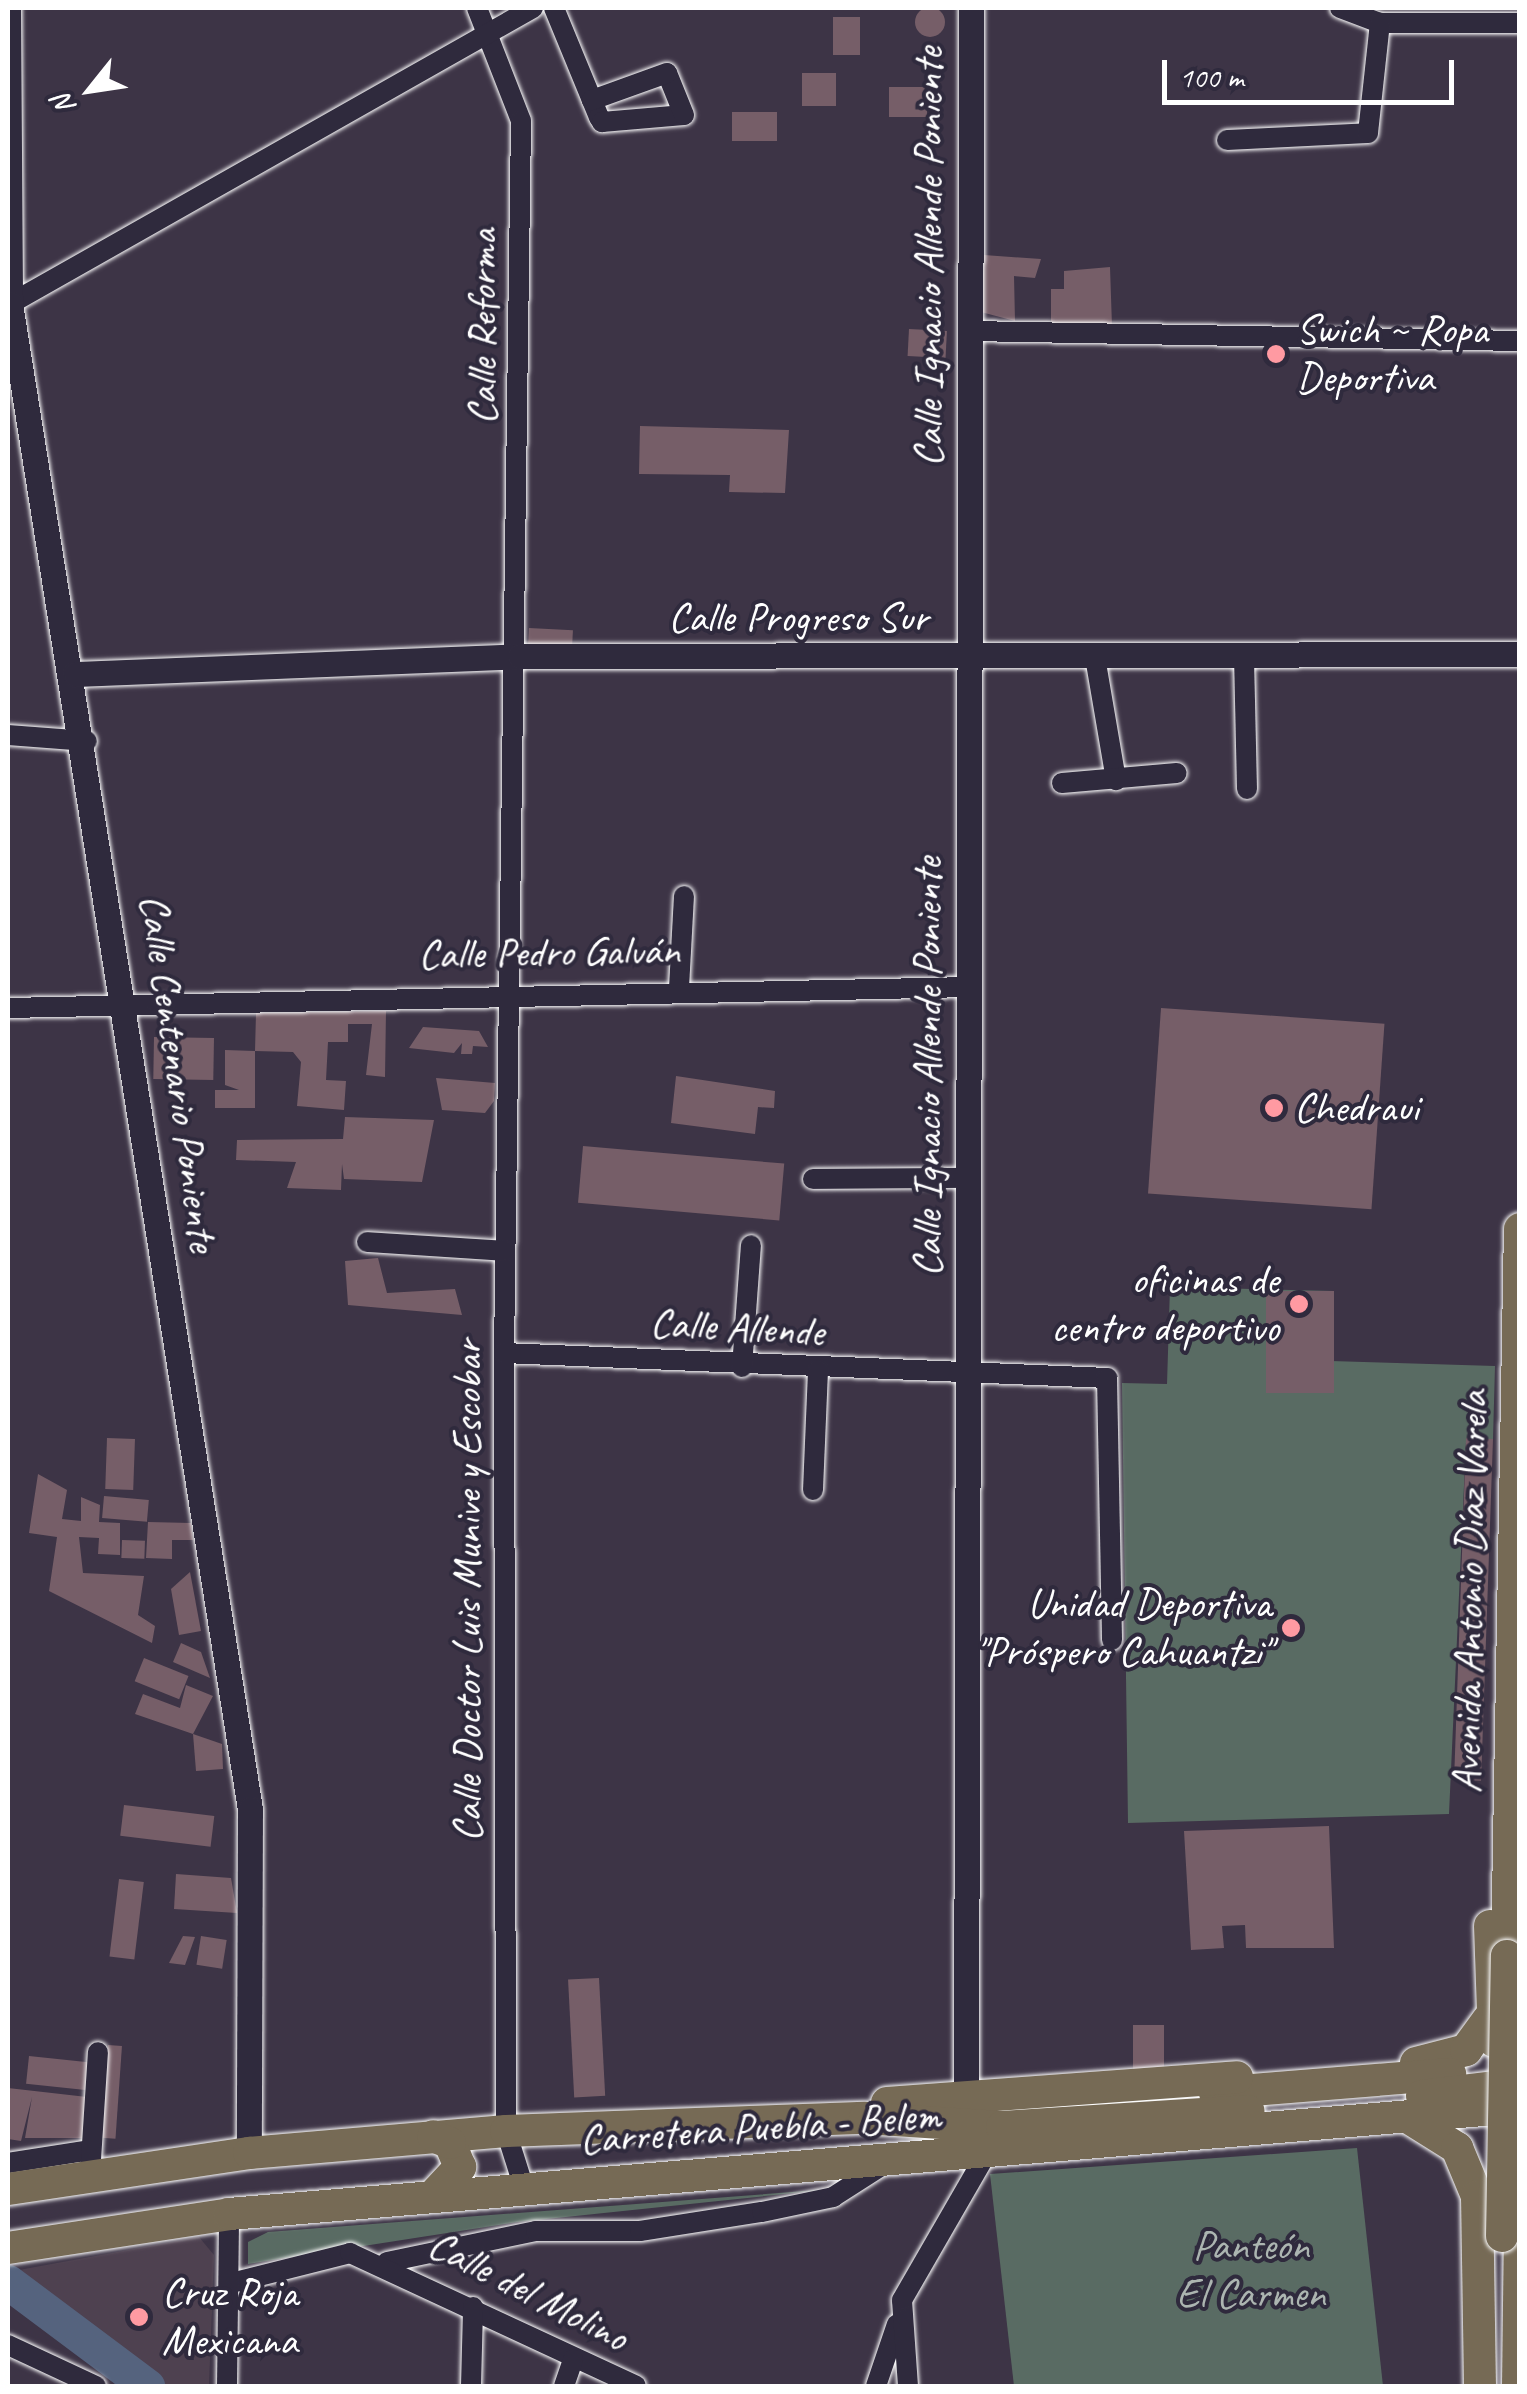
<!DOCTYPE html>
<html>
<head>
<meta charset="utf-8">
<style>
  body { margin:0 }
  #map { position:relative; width:1527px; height:2394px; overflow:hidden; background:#3d3446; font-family:Caveat,sans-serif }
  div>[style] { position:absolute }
  .built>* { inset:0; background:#4e4150 }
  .green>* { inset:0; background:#596b63 }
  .river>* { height:35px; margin:-17.5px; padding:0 17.5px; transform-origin:17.5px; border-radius:17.5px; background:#55637e }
  .building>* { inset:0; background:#765e68; transform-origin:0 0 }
  .round { border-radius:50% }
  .roads { filter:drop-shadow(0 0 2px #fff) drop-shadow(0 0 2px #fff) }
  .minor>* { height:20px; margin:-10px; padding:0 10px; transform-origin:10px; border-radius:10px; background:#2f2a3d }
  .tertiary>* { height:25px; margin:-12.5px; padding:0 12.5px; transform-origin:12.5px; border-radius:12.5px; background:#2f2a3d }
  .primary>* { height:32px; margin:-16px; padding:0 16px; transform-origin:16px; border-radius:16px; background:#766a55 }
  .bridges { filter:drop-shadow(0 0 2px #fff) drop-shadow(0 0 2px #fff) }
  .primary-bridge>* { height:32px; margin:-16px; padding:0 16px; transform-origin:16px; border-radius:16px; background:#766a55 }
  .dots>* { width:28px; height:28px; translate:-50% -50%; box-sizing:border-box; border:5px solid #2f2a3d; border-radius:50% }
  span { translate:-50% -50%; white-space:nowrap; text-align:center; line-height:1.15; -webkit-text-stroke:8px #2f2a3d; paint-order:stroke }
  .street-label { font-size:42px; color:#fff }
  .poi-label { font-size:42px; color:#fff }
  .left { translate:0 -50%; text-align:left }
  .right { translate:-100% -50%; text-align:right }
  .park-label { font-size:42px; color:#acb5b1 }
  .frame { position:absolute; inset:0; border:10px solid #fff; pointer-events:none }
  .north { position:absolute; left:40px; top:40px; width:100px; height:100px; -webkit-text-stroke:8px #2f2a3d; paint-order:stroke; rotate:240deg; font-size:28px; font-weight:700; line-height:40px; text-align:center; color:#fff }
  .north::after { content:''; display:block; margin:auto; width:35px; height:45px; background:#fff; clip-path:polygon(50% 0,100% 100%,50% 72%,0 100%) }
  .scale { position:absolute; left:1162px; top:60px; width:292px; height:45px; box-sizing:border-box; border:5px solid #fff; border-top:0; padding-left:12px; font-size:30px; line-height:35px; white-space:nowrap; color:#fff; -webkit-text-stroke:8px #2f2a3d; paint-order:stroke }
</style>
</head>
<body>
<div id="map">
  <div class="built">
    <div style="clip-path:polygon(199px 2237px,214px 2255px,209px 2386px,162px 2386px,8px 2272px)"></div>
  </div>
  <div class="green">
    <div style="clip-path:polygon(1170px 1287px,1334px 1291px,1331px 1361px,1495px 1366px,1493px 1439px,1466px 1442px,1449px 1814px,1128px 1823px,1122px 1383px,1167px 1384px)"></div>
    <div style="clip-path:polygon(1357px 2148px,1383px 2386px,1014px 2386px,990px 2174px)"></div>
    <div style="clip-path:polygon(832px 2189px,518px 2222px,248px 2264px,248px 2242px,268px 2232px)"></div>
  </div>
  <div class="river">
    <div style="left:8px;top:2282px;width:174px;rotate:36.8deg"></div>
  </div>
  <div class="building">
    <div class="round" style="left:915px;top:7px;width:30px;height:30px"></div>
    <div style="left:833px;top:17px;width:27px;height:38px"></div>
    <div style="left:802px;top:73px;width:34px;height:33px"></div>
    <div style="left:889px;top:87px;width:38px;height:30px"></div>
    <div style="left:732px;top:112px;width:45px;height:29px"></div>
    <div style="clip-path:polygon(984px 255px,1041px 259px,1035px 278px,1014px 276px,1015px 321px,981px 312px)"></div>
    <div style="clip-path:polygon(1110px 267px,1112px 326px,1051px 325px,1051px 289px,1064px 289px,1064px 271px)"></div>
    <div style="left:909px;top:329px;width:38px;height:27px;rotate:3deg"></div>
    <div style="clip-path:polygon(640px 426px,789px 430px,785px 493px,729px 492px,730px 475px,639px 474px)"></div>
    <div style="left:529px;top:628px;width:44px;height:20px;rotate:3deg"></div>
    <div style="left:1161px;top:1008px;width:224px;height:186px;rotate:4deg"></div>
    <div style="clip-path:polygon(386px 1011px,385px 1077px,366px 1075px,372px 1024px,348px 1024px,348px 1042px,328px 1042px,326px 1080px,346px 1081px,344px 1110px,297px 1106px,301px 1062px,293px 1052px,255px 1051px,256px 1013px)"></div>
    <div style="clip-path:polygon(423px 1027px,479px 1031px,488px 1047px,473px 1046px,472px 1054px,461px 1054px,462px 1043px,454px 1053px,409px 1048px)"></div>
    <div style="left:214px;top:1038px;width:42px;height:60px;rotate:91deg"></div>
    <div style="clip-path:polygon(225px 1050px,255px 1051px,255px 1108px,215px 1108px,215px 1090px,239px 1090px,225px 1085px)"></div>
    <div style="clip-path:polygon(676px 1076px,775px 1091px,774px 1108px,758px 1107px,755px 1134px,671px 1123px)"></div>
    <div style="clip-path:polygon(436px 1078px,495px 1083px,494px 1101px,485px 1113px,442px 1110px)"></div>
    <div style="clip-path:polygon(345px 1117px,434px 1120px,422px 1182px,344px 1179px,342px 1164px,341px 1190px,287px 1188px,296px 1162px,236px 1160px,237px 1140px,343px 1139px)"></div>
    <div style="left:583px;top:1146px;width:202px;height:57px;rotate:5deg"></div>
    <div style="clip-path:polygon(378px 1258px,387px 1293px,455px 1289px,462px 1315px,348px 1305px,345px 1261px)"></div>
    <div style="left:1266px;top:1291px;width:68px;height:102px"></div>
    <div style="left:107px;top:1438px;width:28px;height:51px;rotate:2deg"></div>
    <div style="left:1493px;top:1439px;width:342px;height:27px;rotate:92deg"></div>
    <div style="clip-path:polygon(38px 1474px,67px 1490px,62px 1519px,81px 1521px,81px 1497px,100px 1505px,99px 1522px,120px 1523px,120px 1555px,98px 1554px,99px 1538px,79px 1537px,83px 1573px,144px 1576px,138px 1615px,155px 1626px,152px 1643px,49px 1591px,57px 1537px,29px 1533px)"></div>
    <div style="left:104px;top:1496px;width:45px;height:22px;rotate:5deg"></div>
    <div style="clip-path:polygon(148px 1522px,191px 1523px,193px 1540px,172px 1540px,172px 1559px,146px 1558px)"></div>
    <div style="left:122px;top:1540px;width:23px;height:18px;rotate:2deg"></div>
    <div style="clip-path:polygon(190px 1572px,201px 1631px,179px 1635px,171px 1589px)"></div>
    <div style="clip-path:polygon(181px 1643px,201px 1652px,210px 1678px,173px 1662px)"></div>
    <div style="left:144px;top:1658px;width:48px;height:25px;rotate:22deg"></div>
    <div style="clip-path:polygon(186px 1685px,213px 1696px,193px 1734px,135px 1714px,143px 1694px,180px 1708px)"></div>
    <div style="clip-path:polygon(193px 1734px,222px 1744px,223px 1769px,196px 1771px)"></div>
    <div style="left:124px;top:1805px;width:91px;height:31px;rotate:7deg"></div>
    <div style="clip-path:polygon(1329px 1826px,1334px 1948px,1246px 1948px,1245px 1925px,1222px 1926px,1224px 1948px,1191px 1950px,1184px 1831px)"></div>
    <div style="clip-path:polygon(176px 1874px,231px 1878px,237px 1913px,174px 1909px)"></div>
    <div style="left:119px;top:1879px;width:25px;height:78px;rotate:7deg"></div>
    <div style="clip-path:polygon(183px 1936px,195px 1937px,185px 1965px,169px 1963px)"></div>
    <div style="left:201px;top:1936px;width:26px;height:29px;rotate:9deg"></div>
    <div style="left:599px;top:1978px;width:118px;height:31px;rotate:87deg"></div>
    <div style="left:1133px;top:2025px;width:31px;height:49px"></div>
    <div style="left:108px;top:2045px;width:14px;height:93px;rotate:4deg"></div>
    <div style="left:29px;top:2056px;width:62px;height:28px;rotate:6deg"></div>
    <div style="clip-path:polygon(8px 2088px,87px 2097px,85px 2138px,25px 2138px,32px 2097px,21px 2141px,8px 2139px)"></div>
  </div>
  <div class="roads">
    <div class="minor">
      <div style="left:477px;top:8px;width:121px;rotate:68.7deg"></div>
      <div style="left:521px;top:121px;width:1232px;rotate:90.79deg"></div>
      <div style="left:504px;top:1353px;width:778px;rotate:89.85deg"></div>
      <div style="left:506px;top:2131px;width:60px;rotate:72.5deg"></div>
      <div style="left:554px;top:8px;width:118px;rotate:67.6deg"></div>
      <div style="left:599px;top:117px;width:6px;rotate:59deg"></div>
      <div style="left:602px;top:122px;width:82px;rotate:-4.9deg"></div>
      <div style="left:684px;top:115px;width:45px;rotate:-112deg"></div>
      <div style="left:667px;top:73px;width:80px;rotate:160.2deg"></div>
      <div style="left:1340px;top:8px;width:43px;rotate:20.6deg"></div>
      <div style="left:1380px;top:23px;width:140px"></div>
      <div style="left:1227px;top:140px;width:141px;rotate:-2.8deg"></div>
      <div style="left:1368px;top:133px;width:111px;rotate:-83.8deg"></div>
      <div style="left:8px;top:305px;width:603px;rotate:-29.5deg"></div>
      <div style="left:969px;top:331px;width:551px;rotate:1.04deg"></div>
      <div style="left:1095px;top:657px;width:125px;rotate:80.3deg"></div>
      <div style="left:1244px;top:657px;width:132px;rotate:88.7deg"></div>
      <div style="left:8px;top:735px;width:79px;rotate:4.3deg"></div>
      <div style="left:1062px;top:783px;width:115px;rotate:-5deg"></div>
      <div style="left:679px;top:988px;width:92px;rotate:-86.9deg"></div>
      <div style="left:8px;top:1008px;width:963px;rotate:-1.25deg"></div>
      <div style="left:813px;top:1179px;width:156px;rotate:-0.4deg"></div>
      <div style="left:367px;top:1242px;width:138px;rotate:3.7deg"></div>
      <div style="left:504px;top:1353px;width:604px;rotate:2.37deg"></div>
      <div style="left:1107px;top:1378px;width:262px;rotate:88.9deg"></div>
      <div style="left:742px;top:1367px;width:122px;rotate:-85.8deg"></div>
      <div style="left:813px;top:1490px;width:120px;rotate:-87.6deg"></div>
      <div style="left:8px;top:2163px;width:84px;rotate:-8.9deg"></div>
      <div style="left:90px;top:2175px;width:123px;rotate:-86.3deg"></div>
      <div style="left:387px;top:2262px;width:152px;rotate:-11.8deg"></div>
      <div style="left:536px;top:2231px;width:104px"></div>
      <div style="left:640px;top:2231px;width:123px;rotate:-8.9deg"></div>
      <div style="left:762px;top:2212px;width:73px;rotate:-11.9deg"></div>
      <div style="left:833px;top:2197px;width:63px;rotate:-32.7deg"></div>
      <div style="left:231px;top:2283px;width:123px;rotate:-14.1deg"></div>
      <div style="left:350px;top:2253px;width:315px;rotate:24.9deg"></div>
      <div style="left:8px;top:2345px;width:97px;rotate:25deg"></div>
      <div style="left:227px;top:2386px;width:172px;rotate:-89.3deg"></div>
      <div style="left:471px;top:2386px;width:79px;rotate:-88.5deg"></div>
      <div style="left:564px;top:2386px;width:28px;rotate:-71deg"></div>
      <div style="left:876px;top:2386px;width:65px;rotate:-71.3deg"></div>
      <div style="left:908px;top:2386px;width:86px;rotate:-94deg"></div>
      <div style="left:902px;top:2300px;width:170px;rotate:-60deg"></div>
    </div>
    <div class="tertiary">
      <div style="left:8px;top:8px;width:296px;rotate:89.6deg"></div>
      <div style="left:10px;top:304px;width:1524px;rotate:80.94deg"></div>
      <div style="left:250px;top:1809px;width:344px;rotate:90.2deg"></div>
      <div style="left:76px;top:674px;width:444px;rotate:-2.3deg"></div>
      <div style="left:520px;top:656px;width:1000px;rotate:-0.11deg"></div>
      <div style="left:966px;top:2111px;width:2103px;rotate:-89.86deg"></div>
    </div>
    <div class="primary">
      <div style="left:1490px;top:1926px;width:115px;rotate:88deg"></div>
      <div style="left:1507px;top:1956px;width:727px;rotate:-88.98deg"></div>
      <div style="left:1416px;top:2063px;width:52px;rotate:-14.6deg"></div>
      <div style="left:1466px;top:2050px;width:37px;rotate:-54deg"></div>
      <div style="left:1215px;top:2093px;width:236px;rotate:-4.6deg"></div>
      <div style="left:1422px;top:2096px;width:99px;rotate:-7deg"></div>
      <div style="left:887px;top:2103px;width:351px;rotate:-4.2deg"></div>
      <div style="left:1409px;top:2118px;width:57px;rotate:32deg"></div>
      <div style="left:1457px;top:2148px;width:52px;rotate:67.4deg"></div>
      <div style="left:1477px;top:2196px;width:190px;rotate:89.1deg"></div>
      <div style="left:8px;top:2189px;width:244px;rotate:-8.5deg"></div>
      <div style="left:249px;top:2153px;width:258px;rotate:-4.9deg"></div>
      <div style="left:506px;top:2131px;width:359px;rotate:-2.1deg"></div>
      <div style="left:865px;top:2118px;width:137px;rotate:3.8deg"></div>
      <div style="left:1002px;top:2127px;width:247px;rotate:-3.7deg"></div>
      <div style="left:433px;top:2196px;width:40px;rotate:-47deg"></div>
      <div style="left:460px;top:2167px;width:26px;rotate:-113deg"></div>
      <div style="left:450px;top:2143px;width:18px;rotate:-158deg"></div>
      <div style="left:8px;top:2248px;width:224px;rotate:-8.7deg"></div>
      <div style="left:229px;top:2214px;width:1295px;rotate:-4.74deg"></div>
      <div style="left:1518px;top:2386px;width:155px;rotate:-89.3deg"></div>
    </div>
  </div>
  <div class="bridges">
    <div class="primary-bridge">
      <div style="left:1502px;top:2236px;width:280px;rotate:-89deg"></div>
    </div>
  </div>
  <div class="dots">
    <div style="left:1276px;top:354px;background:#ff9aa2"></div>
    <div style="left:1274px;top:1108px;background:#ff9aa2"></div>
    <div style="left:1299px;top:1304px;background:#ff9aa2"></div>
    <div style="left:1291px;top:1628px;background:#ff9aa2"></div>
    <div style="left:139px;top:2317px;background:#ff9aa2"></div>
  </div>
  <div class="street-label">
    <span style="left:929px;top:257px;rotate:-90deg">Calle Ignacio Allende Poniente</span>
    <span style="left:483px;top:327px;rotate:-90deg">Calle Reforma</span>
    <span style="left:798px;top:618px">Calle Progreso Sur</span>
    <span style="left:549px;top:953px;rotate:-1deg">Calle Pedro Galván</span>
    <span style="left:928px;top:1067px;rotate:-90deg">Calle Ignacio Allende Poniente</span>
    <span style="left:178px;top:1073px;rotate:82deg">Calle Centenario Poniente</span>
    <span style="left:737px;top:1328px;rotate:3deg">Calle Allende</span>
    <span style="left:468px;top:1591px;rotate:-90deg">Calle Doctor Luis Munive y Escobar</span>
    <span style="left:1470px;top:1592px;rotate:-89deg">Avenida Antonio Díaz Varela</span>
    <span style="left:760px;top:2128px;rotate:-4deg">Carretera Puebla - Belem</span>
    <span style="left:528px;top:2291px;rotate:27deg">Calle del Molino</span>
  </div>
  <div class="poi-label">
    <span class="left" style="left:1296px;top:354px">Swich ~ Ropa<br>Deportiva</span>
    <span class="left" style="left:1294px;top:1108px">Chedraui</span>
    <span class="right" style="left:1279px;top:1304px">oficinas de<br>centro deportivo</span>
    <span class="right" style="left:1271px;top:1628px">Unidad Deportiva<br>"Próspero Cahuantzi"</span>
    <span class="left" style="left:162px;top:2317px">Cruz Roja<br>Mexicana</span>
  </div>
  <div class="park-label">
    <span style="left:1251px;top:2270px">Panteón<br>El Carmen</span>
  </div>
  <div class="frame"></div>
  <div class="north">N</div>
  <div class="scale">100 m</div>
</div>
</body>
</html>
